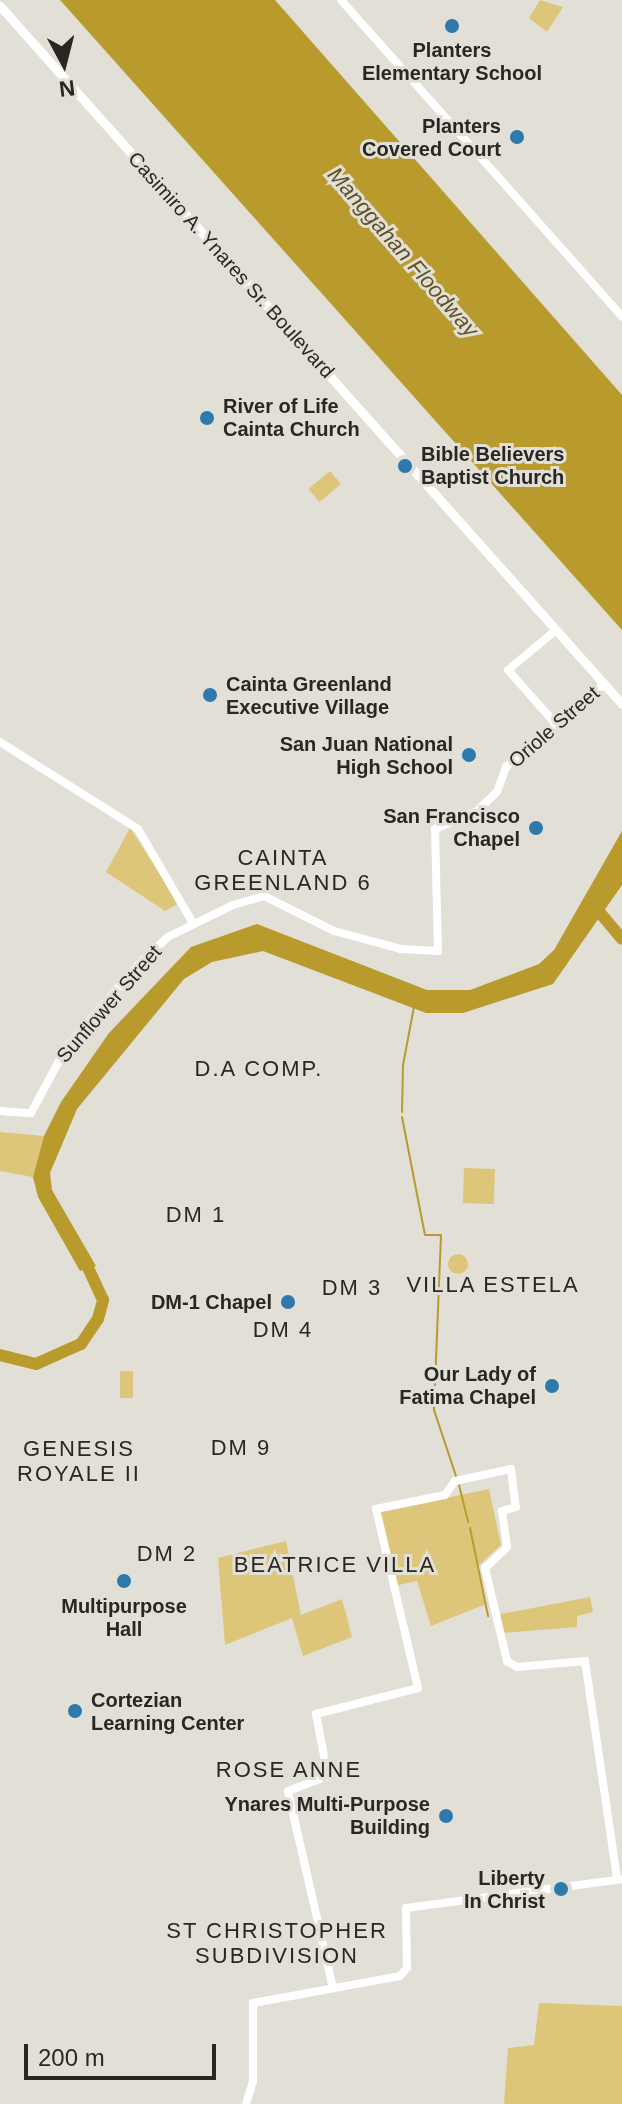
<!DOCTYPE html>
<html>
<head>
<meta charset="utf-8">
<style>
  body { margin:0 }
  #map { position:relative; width:622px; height:2104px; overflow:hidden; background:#e2dfd6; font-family:Arial,sans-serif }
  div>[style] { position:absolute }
  .green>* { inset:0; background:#ddc679; transform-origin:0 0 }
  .round { border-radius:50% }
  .water>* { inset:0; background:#b99b2d }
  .stream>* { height:2px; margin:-1px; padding:0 1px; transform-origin:1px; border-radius:1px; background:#b99b2d }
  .river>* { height:12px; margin:-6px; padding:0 6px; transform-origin:6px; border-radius:6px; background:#b99b2d }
  .tertiary>* { height:8px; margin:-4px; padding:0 4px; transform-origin:4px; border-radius:4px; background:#fff }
  .secondary>* { height:9px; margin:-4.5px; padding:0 4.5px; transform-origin:4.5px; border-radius:4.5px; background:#fff }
  .dots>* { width:22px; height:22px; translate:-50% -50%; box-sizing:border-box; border:4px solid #e2dfd6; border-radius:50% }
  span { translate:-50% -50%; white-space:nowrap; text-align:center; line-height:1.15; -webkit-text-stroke:6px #e2dfd6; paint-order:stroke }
  .poi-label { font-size:20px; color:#292724; font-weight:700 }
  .right { translate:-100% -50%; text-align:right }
  .left { translate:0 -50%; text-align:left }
  .street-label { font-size:20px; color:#292724 }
  .water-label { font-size:22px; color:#5e5126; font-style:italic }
  .neighbourhood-label { font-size:22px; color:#292724; letter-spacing:2px }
  .north { position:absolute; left:24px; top:24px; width:80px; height:80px; -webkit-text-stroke:6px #e2dfd6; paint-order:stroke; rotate:173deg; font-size:22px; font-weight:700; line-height:32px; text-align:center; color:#292724 }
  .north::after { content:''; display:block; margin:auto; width:28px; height:36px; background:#292724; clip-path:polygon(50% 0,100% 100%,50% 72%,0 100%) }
  .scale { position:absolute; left:24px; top:2044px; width:192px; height:36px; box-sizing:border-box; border:4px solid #292724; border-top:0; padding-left:10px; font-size:24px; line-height:28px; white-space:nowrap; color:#292724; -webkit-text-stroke:6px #e2dfd6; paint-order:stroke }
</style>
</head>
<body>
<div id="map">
  <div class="green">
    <div style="clip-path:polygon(540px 0,563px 7px,547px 32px,529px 18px)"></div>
    <div style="left:330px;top:471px;width:17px;height:28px;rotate:50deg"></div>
    <div style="clip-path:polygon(130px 828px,179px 903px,165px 911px,106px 872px)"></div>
    <div style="clip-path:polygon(0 1132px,44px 1136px,33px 1177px,0 1171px)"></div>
    <div style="left:464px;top:1168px;width:31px;height:35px;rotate:2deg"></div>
    <div class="round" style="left:448px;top:1254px;width:20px;height:20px"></div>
    <div style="left:120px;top:1371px;width:13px;height:27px"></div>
    <div style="clip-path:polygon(489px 1489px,501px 1545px,477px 1567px,486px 1604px,431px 1626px,417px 1581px,394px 1586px,379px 1512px)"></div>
    <div style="clip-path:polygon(286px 1541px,301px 1615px,342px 1599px,352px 1637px,303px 1656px,292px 1618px,225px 1645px,218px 1558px)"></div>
    <div style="clip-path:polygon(590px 1597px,593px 1612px,577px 1616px,577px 1627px,501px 1633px,496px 1615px)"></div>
    <div style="clip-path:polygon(539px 2003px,622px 2006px,622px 2104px,504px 2104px,508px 2048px,534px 2045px)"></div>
  </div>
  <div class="water">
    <div style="clip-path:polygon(60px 0,275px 0,622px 395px,622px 630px)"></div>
    <div style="clip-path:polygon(622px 831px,622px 885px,553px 984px,463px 1013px,426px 1013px,263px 951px,212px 962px,184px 979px,77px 1109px,50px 1173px,52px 1190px,96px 1266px,80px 1271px,38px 1197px,33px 1177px,44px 1136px,61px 1102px,109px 1033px,191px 947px,257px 924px,427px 990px,470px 990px,539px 964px,554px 950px)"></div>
  </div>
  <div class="stream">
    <div style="left:402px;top:1112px;width:47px;rotate:-88.8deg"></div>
    <div style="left:403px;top:1065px;width:59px;rotate:-79.3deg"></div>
    <div style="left:402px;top:1117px;width:120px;rotate:79deg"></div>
    <div style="left:425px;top:1235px;width:16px"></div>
    <div style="left:441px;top:1235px;width:175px;rotate:92.3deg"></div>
    <div style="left:434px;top:1410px;width:70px;rotate:71.6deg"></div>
    <div style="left:459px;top:1485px;width:38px;rotate:76deg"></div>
    <div style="left:470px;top:1528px;width:90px;rotate:78.4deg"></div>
  </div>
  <div class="river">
    <div style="left:596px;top:908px;width:40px;rotate:50deg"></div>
    <div style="left:0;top:1355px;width:37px;rotate:14deg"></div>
    <div style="left:36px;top:1364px;width:49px;rotate:-24deg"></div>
    <div style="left:81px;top:1344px;width:30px;rotate:-56deg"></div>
    <div style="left:98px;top:1319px;width:20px;rotate:-75deg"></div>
    <div style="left:103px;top:1300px;width:47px;rotate:-114.9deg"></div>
  </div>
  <div class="tertiary">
    <div style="left:341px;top:0;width:423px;rotate:48.4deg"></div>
    <div style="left:555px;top:723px;width:71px;rotate:-131.6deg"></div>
    <div style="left:508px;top:670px;width:62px;rotate:-39.8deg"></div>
    <div style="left:0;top:742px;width:163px;rotate:32.2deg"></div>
    <div style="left:138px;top:829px;width:109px;rotate:59.7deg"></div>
    <div style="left:0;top:1111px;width:31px;rotate:4deg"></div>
    <div style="left:31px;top:1113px;width:74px;rotate:-61.7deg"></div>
    <div style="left:66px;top:1048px;width:111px;rotate:-49deg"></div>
    <div style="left:139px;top:964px;width:40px;rotate:-43deg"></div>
    <div style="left:168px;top:937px;width:72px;rotate:-26.2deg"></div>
    <div style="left:233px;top:905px;width:32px;rotate:-16deg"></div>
    <div style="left:264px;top:896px;width:78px;rotate:26.6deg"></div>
    <div style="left:334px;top:931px;width:69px;rotate:15deg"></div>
    <div style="left:401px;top:949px;width:37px;rotate:3deg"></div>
    <div style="left:438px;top:951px;width:122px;rotate:-91.4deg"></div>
    <div style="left:435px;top:829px;width:46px;rotate:-23.2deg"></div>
    <div style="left:477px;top:811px;width:28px;rotate:-44deg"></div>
    <div style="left:497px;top:792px;width:27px;rotate:-70deg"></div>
    <div style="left:506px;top:767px;width:128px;rotate:-40.3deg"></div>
    <div style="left:333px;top:1988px;width:202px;rotate:-102.9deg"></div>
    <div style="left:288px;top:1791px;width:43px;rotate:-20.6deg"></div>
    <div style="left:328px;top:1776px;width:63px;rotate:-101deg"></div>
    <div style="left:316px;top:1714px;width:105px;rotate:-14.3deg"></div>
    <div style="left:418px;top:1688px;width:184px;rotate:-103.2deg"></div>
    <div style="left:376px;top:1509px;width:70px;rotate:-11.5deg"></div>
    <div style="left:445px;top:1495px;width:17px;rotate:-54deg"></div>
    <div style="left:455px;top:1481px;width:57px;rotate:-12.1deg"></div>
    <div style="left:511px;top:1469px;width:38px;rotate:83deg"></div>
    <div style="left:516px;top:1507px;width:15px;rotate:164deg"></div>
    <div style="left:502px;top:1511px;width:36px;rotate:82deg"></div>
    <div style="left:507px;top:1547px;width:30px;rotate:136deg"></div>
    <div style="left:485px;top:1568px;width:96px;rotate:76.7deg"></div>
    <div style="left:507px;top:1661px;width:12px;rotate:31deg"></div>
    <div style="left:517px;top:1667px;width:68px;rotate:-5deg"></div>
    <div style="left:585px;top:1661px;width:220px;rotate:81.6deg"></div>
    <div style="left:246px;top:2104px;width:24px;rotate:-73deg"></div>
    <div style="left:253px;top:2081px;width:78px;rotate:-90deg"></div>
    <div style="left:253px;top:2003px;width:149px;rotate:-10.4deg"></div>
    <div style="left:400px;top:1976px;width:11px;rotate:-49deg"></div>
    <div style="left:407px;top:1968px;width:60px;rotate:-91deg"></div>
    <div style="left:406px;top:1908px;width:218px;rotate:-7.6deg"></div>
  </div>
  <div class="secondary">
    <div style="left:0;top:6px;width:935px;rotate:48.3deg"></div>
  </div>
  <div class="dots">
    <div style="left:452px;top:26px;background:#2e78ac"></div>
    <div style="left:517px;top:137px;background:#2e78ac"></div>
    <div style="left:207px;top:418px;background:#2e78ac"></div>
    <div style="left:405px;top:466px;background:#2e78ac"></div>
    <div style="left:210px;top:695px;background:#2e78ac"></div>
    <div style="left:469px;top:755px;background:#2e78ac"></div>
    <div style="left:536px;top:828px;background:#2e78ac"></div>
    <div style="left:288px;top:1302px;background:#2e78ac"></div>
    <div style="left:552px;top:1386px;background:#2e78ac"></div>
    <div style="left:124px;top:1581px;background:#2e78ac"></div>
    <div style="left:75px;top:1711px;background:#2e78ac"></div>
    <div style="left:446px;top:1816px;background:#2e78ac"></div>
    <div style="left:561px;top:1889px;background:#2e78ac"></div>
  </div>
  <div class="poi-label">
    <span style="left:452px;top:62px">Planters<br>Elementary School</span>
    <span class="right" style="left:501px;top:138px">Planters<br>Covered Court</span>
    <span class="left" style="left:223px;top:418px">River of Life<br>Cainta Church</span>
    <span class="left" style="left:421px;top:466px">Bible Believers<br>Baptist Church</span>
    <span class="left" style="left:226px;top:696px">Cainta Greenland<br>Executive Village</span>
    <span class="right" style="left:453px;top:756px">San Juan National<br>High School</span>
    <span class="right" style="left:520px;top:828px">San Francisco<br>Chapel</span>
    <span class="right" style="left:272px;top:1302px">DM-1 Chapel</span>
    <span class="right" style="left:536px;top:1386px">Our Lady of<br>Fatima Chapel</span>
    <span style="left:124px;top:1618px">Multipurpose<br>Hall</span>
    <span class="left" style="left:91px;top:1712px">Cortezian<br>Learning Center</span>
    <span class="right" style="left:430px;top:1816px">Ynares Multi-Purpose<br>Building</span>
    <span class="right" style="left:545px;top:1890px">Liberty<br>In Christ</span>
  </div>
  <div class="street-label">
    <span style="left:231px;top:265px;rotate:48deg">Casimiro A. Ynares Sr. Boulevard</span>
    <span style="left:554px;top:727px;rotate:-41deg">Oriole Street</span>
    <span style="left:109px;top:1004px;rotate:-49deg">Sunflower Street</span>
  </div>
  <div class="water-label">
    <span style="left:403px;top:252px;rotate:49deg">Manggahan Floodway</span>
  </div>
  <div class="neighbourhood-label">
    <span style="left:283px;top:870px">CAINTA<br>GREENLAND 6</span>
    <span style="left:259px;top:1069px">D.A COMP.</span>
    <span style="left:196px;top:1215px">DM 1</span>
    <span style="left:493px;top:1285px">VILLA ESTELA</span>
    <span style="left:352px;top:1288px">DM 3</span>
    <span style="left:283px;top:1330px">DM 4</span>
    <span style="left:79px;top:1461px">GENESIS<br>ROYALE II</span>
    <span style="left:241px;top:1448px">DM 9</span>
    <span style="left:167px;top:1554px">DM 2</span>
    <span style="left:335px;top:1565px">BEATRICE VILLA</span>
    <span style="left:289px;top:1770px">ROSE ANNE</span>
    <span style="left:277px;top:1943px">ST CHRISTOPHER<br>SUBDIVISION</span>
  </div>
  <div class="north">N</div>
  <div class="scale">200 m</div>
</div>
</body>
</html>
